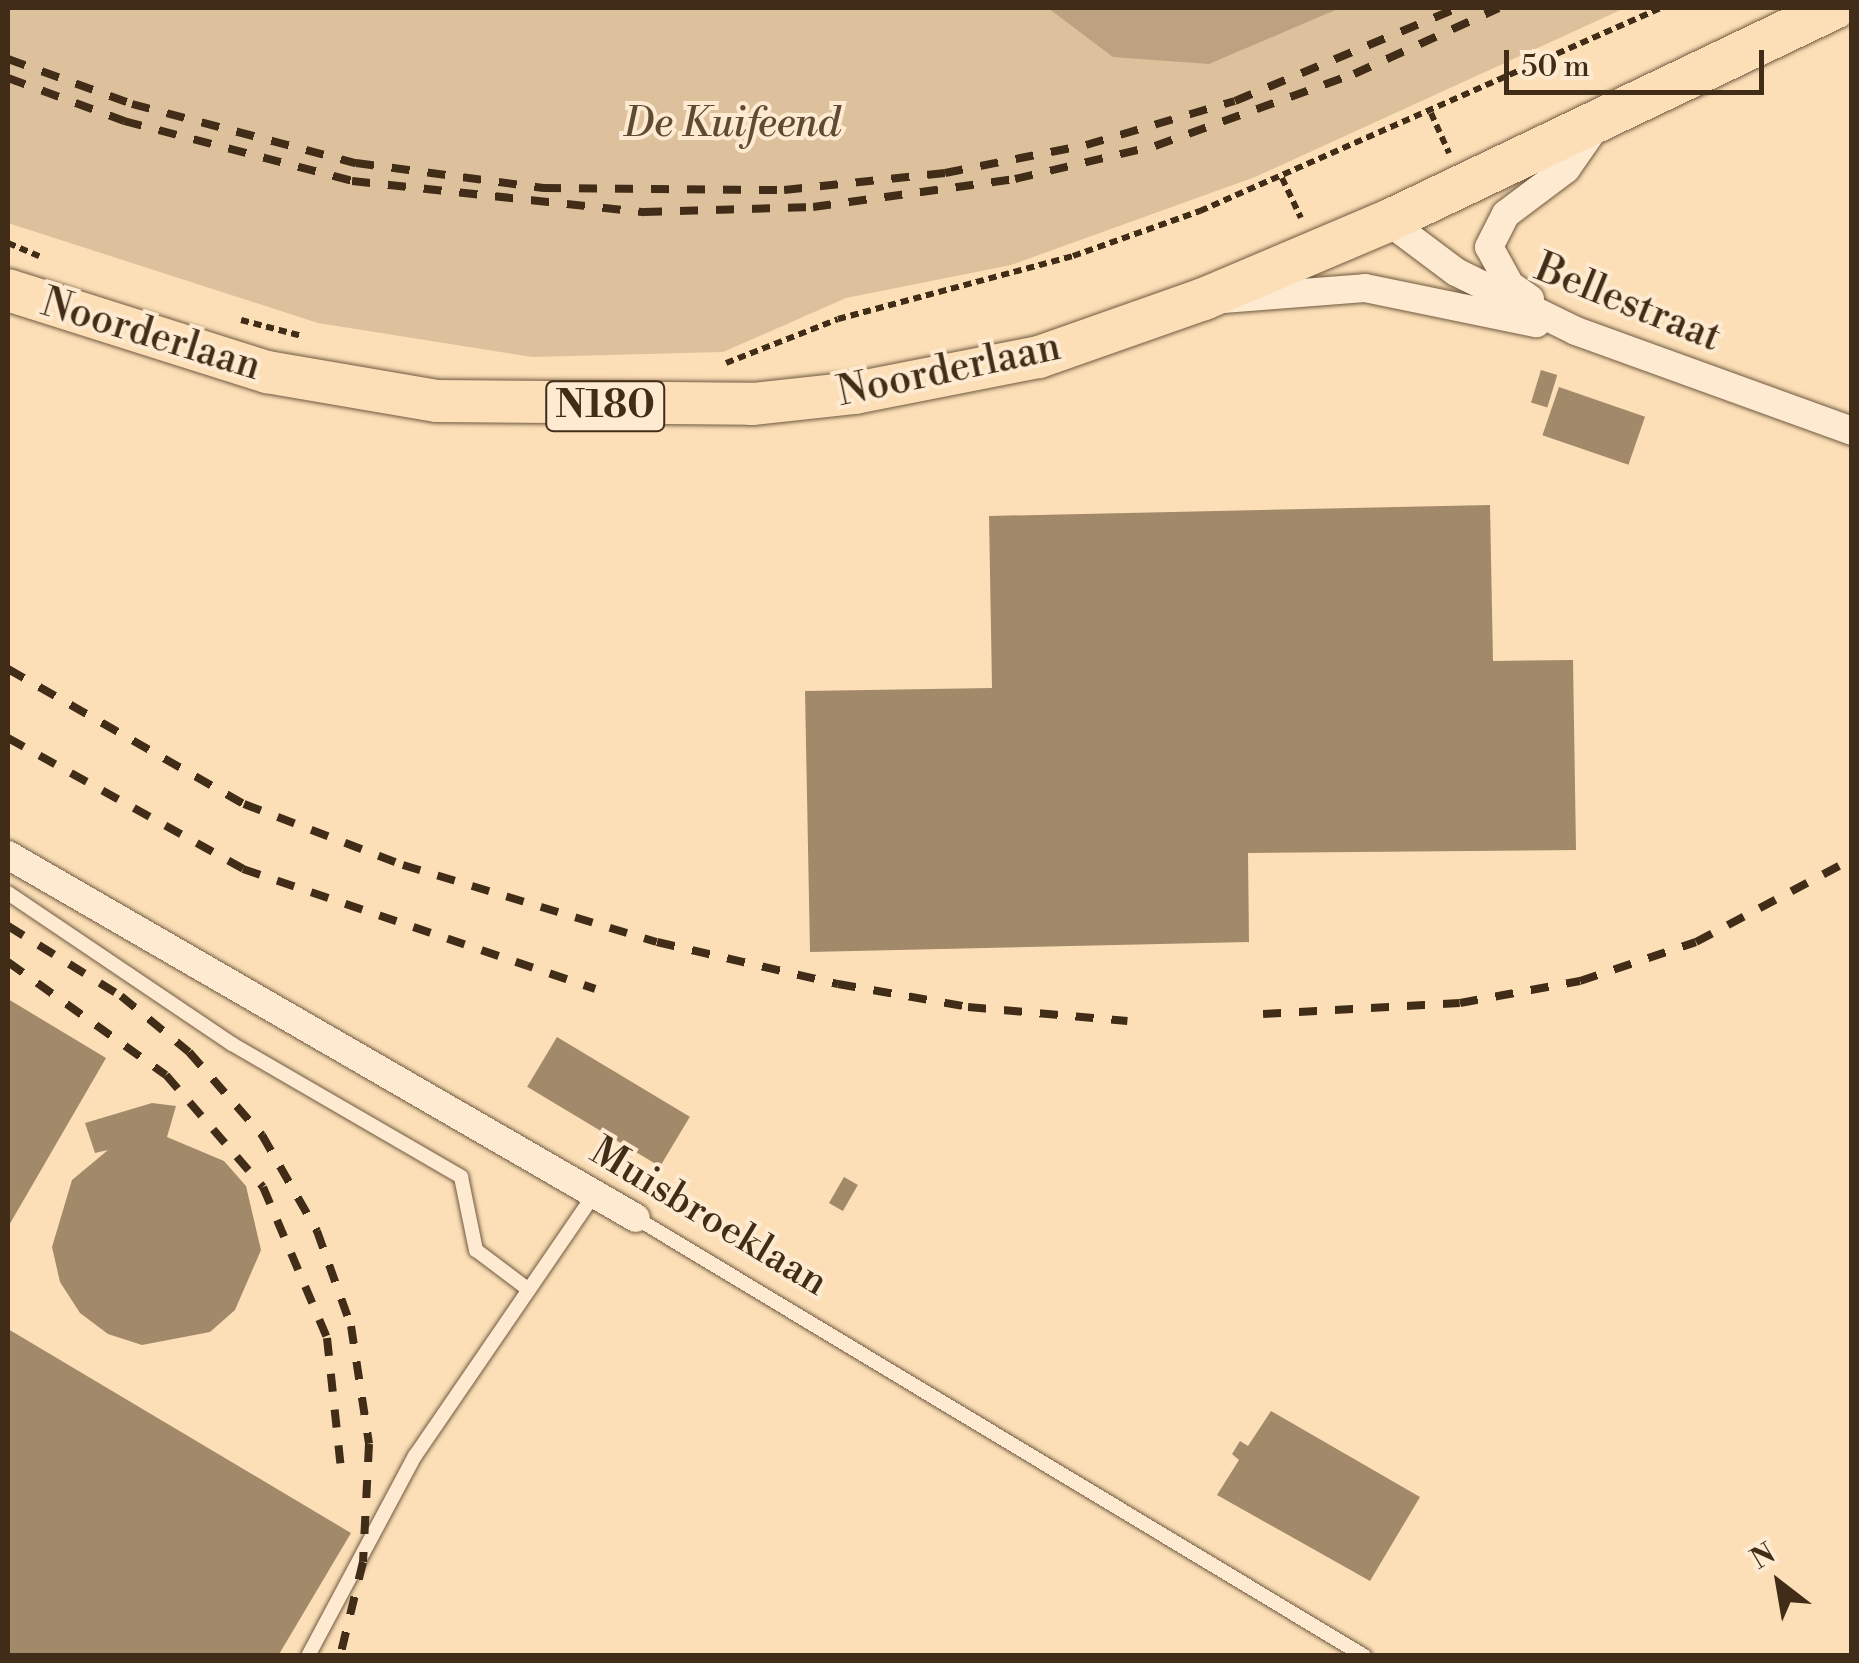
<!DOCTYPE html>
<html>
<head>
<meta charset="utf-8">
<style>
  body { margin:0 }
  #map { position:relative; width:1859px; height:1663px; overflow:hidden; background:#fcdfb7; font-family:"Libre Bodoni",serif }
  div>[style] { position:absolute }
  .green>* { inset:0; background:#dcc19c }
  .water>* { inset:0; background:#bca281 }
  .building>* { inset:0; background:#a2896a; transform-origin:0 0 }
  .path>* { height:6px; margin-top:-3px; transform-origin:0; background:repeating-linear-gradient(90deg,#402c17 0 8px,transparent 0 13px) }
  .roads { filter:drop-shadow(0 0 2px #6f593f) drop-shadow(0 0 2px #6f593f) }
  .lane>* { height:14px; margin:-7px; padding:0 7px; transform-origin:7px; border-radius:7px; background:#fdead0 }
  .street>* { height:28px; margin:-14px; padding:0 14px; transform-origin:14px; border-radius:14px; background:#fdead0 }
  .primary>* { height:42px; margin:-21px; padding:0 21px; transform-origin:21px; border-radius:21px; background:#fcdfb7 }
  .rail>* { height:8px; margin-top:-4px; transform-origin:0; background:repeating-linear-gradient(90deg,#402c17 0 18px,transparent 0 36px) }
  span { translate:-50% -50%; white-space:nowrap; text-align:center; line-height:1.15; -webkit-text-stroke:8px #fdead0; paint-order:stroke }
  .shield-label span { padding:2px 8px; background:#fdead0; border:2px solid; border-radius:8px; -webkit-text-stroke-width:0 }
  .shield-label { font-size:38px; color:#402c17; font-weight:700 }
  .park-label { font-size:40px; color:#5f4a32; font-style:italic }
  .street-label { font-size:40px; color:#402c17 }
  .frame { position:absolute; inset:0; border:10px solid #402c17; pointer-events:none }
  .north { position:absolute; left:1729px; top:1533px; width:100px; height:100px; -webkit-text-stroke:8px #fdead0; paint-order:stroke; rotate:329deg; font-size:28px; font-weight:700; line-height:40px; text-align:center; color:#402c17 }
  .north::after { content:''; display:block; margin:auto; width:35px; height:45px; background:#402c17; clip-path:polygon(50% 0,100% 100%,50% 72%,0 100%) }
  .scale { position:absolute; left:1504px; top:50px; width:260px; height:45px; box-sizing:border-box; border:5px solid #402c17; border-top:0; padding-left:12px; font-size:30px; line-height:35px; white-space:nowrap; color:#402c17; -webkit-text-stroke:8px #fdead0; paint-order:stroke }
</style>
</head>
<body>
<div id="map">
  <div class="green">
    <div style="clip-path:polygon(8px 8px,1625px 8px,1255px 177px,1011px 265px,846px 298px,723px 352px,532px 357px,318px 323px,8px 223px)"></div>
  </div>
  <div class="water">
    <div style="clip-path:polygon(1048px 8px,1340px 8px,1209px 64px,1113px 57px)"></div>
  </div>
  <div class="building">
    <div style="left:1541px;top:370px;width:17px;height:34px;rotate:17deg"></div>
    <div style="left:1559px;top:387px;width:91px;height:51px;rotate:19deg"></div>
    <div style="clip-path:polygon(1490px 505px,1493px 661px,1573px 660px,1576px 850px,1248px 853px,1249px 942px,810px 952px,805px 691px,992px 688px,989px 516px)"></div>
    <div style="clip-path:polygon(8px 999px,106px 1058px,8px 1227px)"></div>
    <div style="left:557px;top:1037px;width:155px;height:58px;rotate:31deg"></div>
    <div style="clip-path:polygon(152px 1103px,176px 1106px,167px 1137px,224px 1161px,246px 1186px,261px 1250px,235px 1310px,210px 1332px,142px 1345px,108px 1334px,80px 1313px,60px 1282px,52px 1247px,72px 1180px,108px 1150px,95px 1153px,85px 1123px)"></div>
    <div style="left:844px;top:1177px;width:16px;height:30px;rotate:30deg"></div>
    <div style="clip-path:polygon(8px 1329px,351px 1533px,278px 1656px,8px 1656px)"></div>
    <div style="clip-path:polygon(1271px 1411px,1420px 1497px,1370px 1581px,1217px 1495px,1239px 1460px,1232px 1454px,1240px 1441px,1248px 1446px)"></div>
  </div>
  <div class="path">
    <div style="left:1431px;top:113px;width:44px;rotate:65.8deg"></div>
    <div style="left:1282px;top:178px;width:44px;rotate:64.6deg"></div>
    <div style="left:8px;top:243px;width:34px;rotate:23deg"></div>
    <div style="left:241px;top:320px;width:63px;rotate:14.7deg"></div>
    <div style="left:726px;top:363px;width:120px;rotate:-21.4deg"></div>
    <div style="left:838px;top:319px;width:243px;rotate:-15deg"></div>
    <div style="left:1073px;top:256px;width:135px;rotate:-19.5deg"></div>
    <div style="left:1200px;top:211px;width:504px;rotate:-23.77deg"></div>
  </div>
  <div class="roads">
    <div class="lane">
      <div style="left:8px;top:893px;width:270px;rotate:34deg"></div>
      <div style="left:232px;top:1044px;width:265px;rotate:30.1deg"></div>
      <div style="left:461px;top:1177px;width:75px;rotate:78.4deg"></div>
      <div style="left:476px;top:1250px;width:66px;rotate:37deg"></div>
      <div style="left:636px;top:1218px;width:850px;rotate:31.03deg"></div>
      <div style="left:308px;top:1656px;width:227px;rotate:-61.9deg"></div>
      <div style="left:415px;top:1456px;width:316px;rotate:-55.6deg"></div>
    </div>
    <div class="street">
      <div style="left:1388px;top:221px;width:85px;rotate:36.9deg"></div>
      <div style="left:1456px;top:272px;width:134px;rotate:26.2deg"></div>
      <div style="left:1576px;top:331px;width:294px;rotate:19.9deg"></div>
      <div style="left:1223px;top:299px;width:142px;rotate:-4.4deg"></div>
      <div style="left:1365px;top:288px;width:175px;rotate:11.6deg"></div>
      <div style="left:1530px;top:299px;width:24px;rotate:-145deg"></div>
      <div style="left:1510px;top:285px;width:43px;rotate:-118.9deg"></div>
      <div style="left:1489px;top:247px;width:37px;rotate:-63deg"></div>
      <div style="left:1506px;top:214px;width:75px;rotate:-36.9deg"></div>
      <div style="left:1566px;top:169px;width:52px;rotate:-55.1deg"></div>
      <div style="left:8px;top:855px;width:725px;rotate:30.03deg"></div>
    </div>
    <div class="primary">
      <div style="left:8px;top:290px;width:272px;rotate:17.6deg"></div>
      <div style="left:267px;top:372px;width:172px;rotate:9.7deg"></div>
      <div style="left:437px;top:401px;width:315px;rotate:0.5deg"></div>
      <div style="left:752px;top:404px;width:104px;rotate:-6.1deg"></div>
      <div style="left:855px;top:393px;width:187px;rotate:-11.1deg"></div>
      <div style="left:1039px;top:357px;width:175px;rotate:-19.4deg"></div>
      <div style="left:1204px;top:299px;width:200px;rotate:-23deg"></div>
      <div style="left:1388px;top:221px;width:495px;rotate:-25.5deg"></div>
    </div>
  </div>
  <div class="rail">
    <div style="left:8px;top:59px;width:132px;rotate:19.9deg"></div>
    <div style="left:132px;top:104px;width:232px;rotate:14.8deg"></div>
    <div style="left:356px;top:163px;width:189px;rotate:7.6deg"></div>
    <div style="left:543px;top:188px;width:241px;rotate:0.5deg"></div>
    <div style="left:784px;top:190px;width:162px;rotate:-6deg"></div>
    <div style="left:945px;top:173px;width:144px;rotate:-11.2deg"></div>
    <div style="left:1086px;top:145px;width:155px;rotate:-16.5deg"></div>
    <div style="left:1235px;top:101px;width:241px;rotate:-22.7deg"></div>
    <div style="left:8px;top:78px;width:124px;rotate:20.3deg"></div>
    <div style="left:124px;top:121px;width:236px;rotate:14.7deg"></div>
    <div style="left:352px;top:181px;width:294px;rotate:6.1deg"></div>
    <div style="left:644px;top:212px;width:169px;rotate:-1.7deg"></div>
    <div style="left:813px;top:207px;width:204px;rotate:-7.9deg"></div>
    <div style="left:1015px;top:179px;width:144px;rotate:-13.3deg"></div>
    <div style="left:1155px;top:146px;width:212px;rotate:-19.9deg"></div>
    <div style="left:1354px;top:74px;width:159px;rotate:-24.5deg"></div>
    <div style="left:8px;top:669px;width:272px;rotate:29.8deg"></div>
    <div style="left:244px;top:804px;width:170px;rotate:21deg"></div>
    <div style="left:403px;top:865px;width:265px;rotate:16.9deg"></div>
    <div style="left:657px;top:942px;width:186px;rotate:13.1deg"></div>
    <div style="left:838px;top:984px;width:132px;rotate:10deg"></div>
    <div style="left:968px;top:1007px;width:160px;rotate:5deg"></div>
    <div style="left:8px;top:738px;width:269px;rotate:29.1deg"></div>
    <div style="left:243px;top:869px;width:372px;rotate:18.8deg"></div>
    <div style="left:8px;top:926px;width:133px;rotate:31.8deg"></div>
    <div style="left:121px;top:996px;width:88px;rotate:39.5deg"></div>
    <div style="left:189px;top:1052px;width:111px;rotate:48.7deg"></div>
    <div style="left:262px;top:1135px;width:111px;rotate:60.2deg"></div>
    <div style="left:317px;top:1231px;width:101px;rotate:70.3deg"></div>
    <div style="left:351px;top:1326px;width:119px;rotate:81.3deg"></div>
    <div style="left:369px;top:1444px;width:118px;rotate:92.9deg"></div>
    <div style="left:363px;top:1562px;width:97px;rotate:103.7deg"></div>
    <div style="left:8px;top:962px;width:194px;rotate:35.6deg"></div>
    <div style="left:166px;top:1075px;width:148px;rotate:49.1deg"></div>
    <div style="left:263px;top:1187px;width:164px;rotate:67deg"></div>
    <div style="left:327px;top:1338px;width:142px;rotate:83.9deg"></div>
    <div style="left:1263px;top:1014px;width:197px;rotate:-3.2deg"></div>
    <div style="left:1460px;top:1003px;width:122px;rotate:-10.4deg"></div>
    <div style="left:1580px;top:981px;width:122px;rotate:-18.6deg"></div>
    <div style="left:1696px;top:942px;width:177px;rotate:-28deg"></div>
  </div>
  <div class="shield-label">
    <span style="left:605px;top:406px">N180</span>
  </div>
  <div class="park-label">
    <span style="left:732px;top:124px">De Kuifeend</span>
  </div>
  <div class="street-label">
    <span style="left:1628px;top:303px;rotate:22deg">Bellestraat</span>
    <span style="left:151px;top:335px;rotate:17deg">Noorderlaan</span>
    <span style="left:949px;top:370px;rotate:-12deg">Noorderlaan</span>
    <span style="left:709px;top:1217px;rotate:31deg">Muisbroeklaan</span>
  </div>
  <div class="frame"></div>
  <div class="north">N</div>
  <div class="scale">50 m</div>
</div>
</body>
</html>
